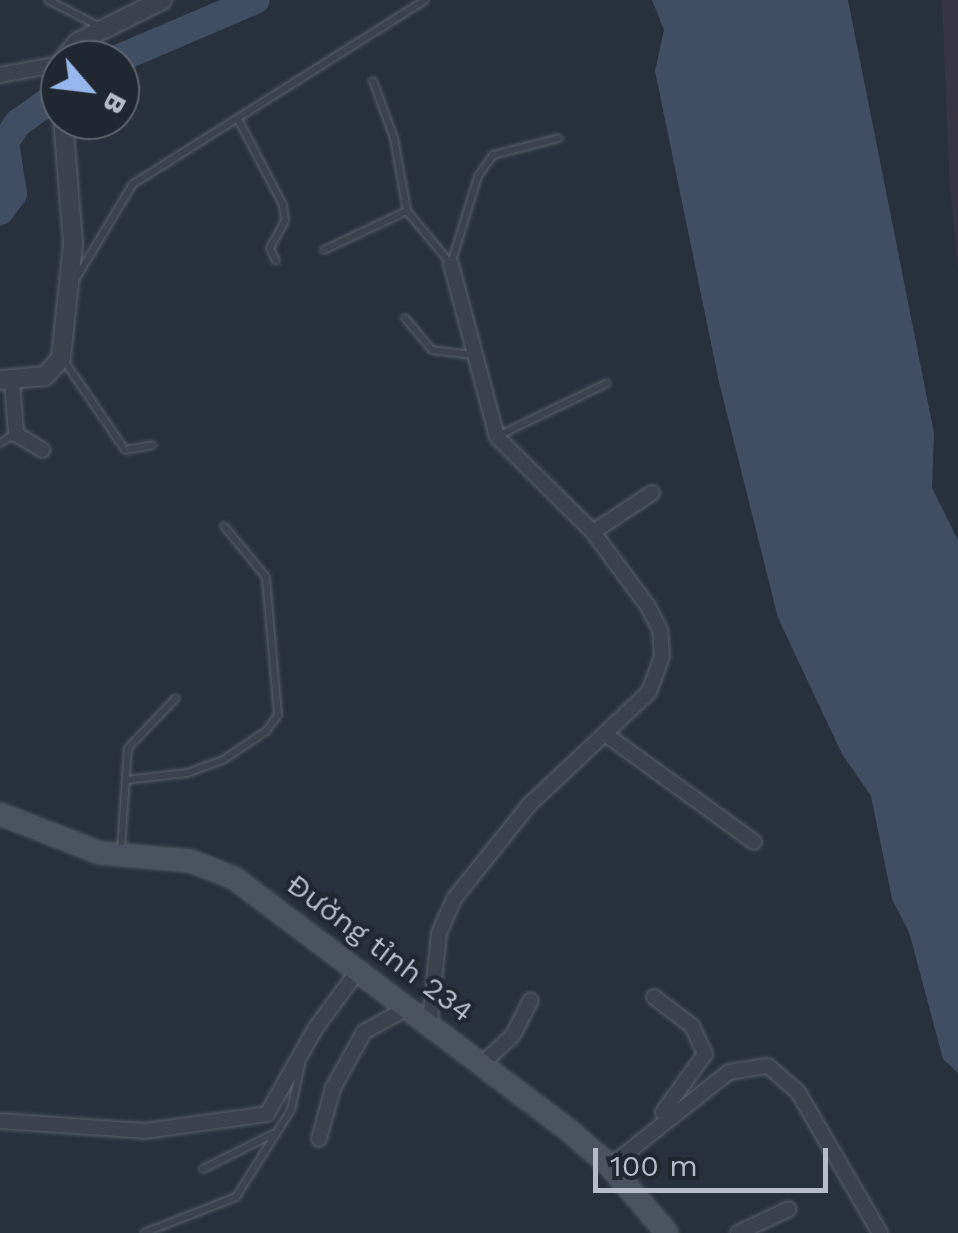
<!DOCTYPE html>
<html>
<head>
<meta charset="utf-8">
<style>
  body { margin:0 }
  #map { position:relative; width:958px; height:1233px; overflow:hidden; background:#27303c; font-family:"Work Sans",sans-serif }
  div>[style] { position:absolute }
  .medical>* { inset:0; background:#373541 }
  .water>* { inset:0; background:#3f4e63 }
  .river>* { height:28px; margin:-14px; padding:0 14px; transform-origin:14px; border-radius:14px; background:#3f4e63 }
  .roads { filter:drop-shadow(0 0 2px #59606a) drop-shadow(0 0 2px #59606a) }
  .service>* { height:6px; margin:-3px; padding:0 3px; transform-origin:3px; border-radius:3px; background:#3b424c }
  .minor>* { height:14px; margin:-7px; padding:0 7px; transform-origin:7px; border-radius:7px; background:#3b424c }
  .tertiary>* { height:18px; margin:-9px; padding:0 9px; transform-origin:9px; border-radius:9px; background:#3b424c }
  .secondary>* { height:20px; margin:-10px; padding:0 10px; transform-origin:10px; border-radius:10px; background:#4a525f }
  span { translate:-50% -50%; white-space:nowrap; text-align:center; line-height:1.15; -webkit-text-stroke:8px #202731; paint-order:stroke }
  .street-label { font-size:30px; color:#b7bdc7 }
  .north { position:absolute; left:40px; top:40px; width:100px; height:100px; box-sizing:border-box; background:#202731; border:2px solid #5c636d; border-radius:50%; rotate:118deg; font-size:28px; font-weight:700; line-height:40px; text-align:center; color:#b7bdc7 }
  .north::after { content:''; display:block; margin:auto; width:35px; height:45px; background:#97b8ec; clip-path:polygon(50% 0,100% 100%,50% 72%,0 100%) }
  .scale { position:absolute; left:593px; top:1148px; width:235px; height:45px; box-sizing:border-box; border:5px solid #b7bdc7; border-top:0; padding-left:12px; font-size:30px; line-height:35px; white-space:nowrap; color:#b7bdc7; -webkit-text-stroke:8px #202731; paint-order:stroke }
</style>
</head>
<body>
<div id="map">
  <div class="medical">
    <div style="clip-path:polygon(942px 0,958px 0,958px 269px,949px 176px)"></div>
  </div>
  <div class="water">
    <div style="clip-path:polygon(652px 0,848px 0,934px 433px,932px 488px,958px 540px,958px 1073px,943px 1059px,909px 932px,892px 899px,871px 796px,842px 754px,778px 618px,719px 382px,655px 71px,664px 30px)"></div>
  </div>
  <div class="river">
    <div style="left:115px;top:60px;width:153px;rotate:-23.1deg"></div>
    <div style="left:0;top:211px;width:21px;rotate:-53deg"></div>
    <div style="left:13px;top:194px;width:53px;rotate:-98.7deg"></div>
    <div style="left:5px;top:142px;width:23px;rotate:-56deg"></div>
    <div style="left:18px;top:123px;width:52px;rotate:-35.5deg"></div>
  </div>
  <div class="roads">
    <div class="service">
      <div style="left:48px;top:0;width:59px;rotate:27.4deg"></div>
      <div style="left:373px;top:81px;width:61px;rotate:69.8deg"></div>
      <div style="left:394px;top:138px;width:74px;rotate:79.9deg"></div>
      <div style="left:238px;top:119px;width:97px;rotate:62.4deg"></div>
      <div style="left:283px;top:205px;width:16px;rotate:83deg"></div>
      <div style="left:285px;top:221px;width:31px;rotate:119deg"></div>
      <div style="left:270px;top:248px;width:14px;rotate:65deg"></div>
      <div style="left:324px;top:250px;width:92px;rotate:-25.2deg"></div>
      <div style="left:407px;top:211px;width:69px;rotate:50.3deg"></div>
      <div style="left:451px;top:264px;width:92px;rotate:-72.9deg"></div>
      <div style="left:478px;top:176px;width:26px;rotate:-54deg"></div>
      <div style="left:493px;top:155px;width:68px;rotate:-14.4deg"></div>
      <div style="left:75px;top:280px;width:112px;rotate:-58.9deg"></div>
      <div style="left:133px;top:184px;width:345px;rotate:-32.2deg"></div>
      <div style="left:405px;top:318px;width:42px;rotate:49.8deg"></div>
      <div style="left:432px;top:350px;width:41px;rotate:7deg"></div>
      <div style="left:63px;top:359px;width:110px;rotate:55.7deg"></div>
      <div style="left:125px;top:450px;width:28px;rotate:-10deg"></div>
      <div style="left:498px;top:436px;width:121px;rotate:-25.9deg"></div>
      <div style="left:0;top:443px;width:17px;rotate:-31deg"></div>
      <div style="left:126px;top:780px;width:61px;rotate:-6.5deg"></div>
      <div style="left:187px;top:773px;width:38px;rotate:-20deg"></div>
      <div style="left:223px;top:760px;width:52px;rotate:-34deg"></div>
      <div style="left:266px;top:731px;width:20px;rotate:-53deg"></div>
      <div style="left:278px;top:715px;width:139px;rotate:-95deg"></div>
      <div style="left:266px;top:577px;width:66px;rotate:-129.5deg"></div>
      <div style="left:121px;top:850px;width:102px;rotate:-86.1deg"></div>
      <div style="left:128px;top:748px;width:69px;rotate:-46.2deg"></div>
      <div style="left:203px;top:1169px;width:78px;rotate:-26.6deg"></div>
      <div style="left:144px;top:1233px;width:99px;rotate:-21.4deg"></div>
      <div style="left:236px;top:1197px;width:103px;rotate:-57.7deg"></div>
      <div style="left:291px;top:1110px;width:46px;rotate:-77.5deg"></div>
    </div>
    <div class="minor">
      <div style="left:0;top:75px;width:61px;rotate:-10.4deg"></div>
      <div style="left:12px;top:380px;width:54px;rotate:85.8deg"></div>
      <div style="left:16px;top:434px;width:31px;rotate:31deg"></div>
      <div style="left:593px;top:532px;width:71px;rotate:-33.5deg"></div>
      <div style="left:605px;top:734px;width:184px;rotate:35.9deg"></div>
      <div style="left:654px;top:997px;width:48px;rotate:37.3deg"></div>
      <div style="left:692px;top:1026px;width:31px;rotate:65deg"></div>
      <div style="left:705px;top:1054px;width:72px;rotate:125.9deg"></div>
      <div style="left:430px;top:1022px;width:89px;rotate:-84.2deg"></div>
      <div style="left:439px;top:933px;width:37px;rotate:-66deg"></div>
      <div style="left:454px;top:899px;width:120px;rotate:-51.4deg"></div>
      <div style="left:529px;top:805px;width:165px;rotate:-43.3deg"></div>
      <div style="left:649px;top:692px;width:37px;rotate:-70deg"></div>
      <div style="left:662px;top:657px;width:27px;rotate:-94deg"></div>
      <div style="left:660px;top:630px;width:28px;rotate:-117deg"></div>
      <div style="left:647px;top:605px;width:91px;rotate:-126.5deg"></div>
      <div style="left:593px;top:532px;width:135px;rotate:-135.3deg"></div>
      <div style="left:497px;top:437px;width:179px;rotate:-104.9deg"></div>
      <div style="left:483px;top:1063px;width:41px;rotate:-43deg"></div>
      <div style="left:513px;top:1035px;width:39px;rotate:-63deg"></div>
      <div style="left:0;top:1121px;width:145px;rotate:3.9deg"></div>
      <div style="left:145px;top:1131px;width:123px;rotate:-7.9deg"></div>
      <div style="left:267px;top:1114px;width:98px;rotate:-60.5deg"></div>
      <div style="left:315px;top:1029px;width:74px;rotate:-53.7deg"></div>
      <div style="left:319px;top:1139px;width:53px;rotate:-74.6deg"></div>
      <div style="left:333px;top:1088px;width:64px;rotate:-61deg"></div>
      <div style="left:364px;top:1032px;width:51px;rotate:-29.1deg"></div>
      <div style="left:610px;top:1166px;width:152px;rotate:-38.3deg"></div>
      <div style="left:729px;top:1072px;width:39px;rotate:-9deg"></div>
      <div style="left:768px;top:1066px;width:40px;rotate:41deg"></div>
      <div style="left:798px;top:1092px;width:163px;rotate:59.8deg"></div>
      <div style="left:738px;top:1233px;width:56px;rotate:-25.2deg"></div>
    </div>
    <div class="tertiary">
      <div style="left:63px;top:60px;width:23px;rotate:-50deg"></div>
      <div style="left:78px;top:42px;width:94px;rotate:-26.6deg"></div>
      <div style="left:60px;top:72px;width:1px;rotate:90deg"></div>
      <div style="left:0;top:380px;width:45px;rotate:-5.1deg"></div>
      <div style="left:45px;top:376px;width:24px;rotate:-48deg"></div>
      <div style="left:61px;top:358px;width:116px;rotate:-84deg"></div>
      <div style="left:73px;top:243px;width:123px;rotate:-94.6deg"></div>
    </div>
    <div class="secondary">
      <div style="left:0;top:814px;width:107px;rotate:21.3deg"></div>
      <div style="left:100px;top:853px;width:91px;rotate:5deg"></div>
      <div style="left:191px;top:861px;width:46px;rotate:21.6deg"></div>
      <div style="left:234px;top:878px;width:416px;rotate:37deg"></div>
      <div style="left:566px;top:1128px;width:58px;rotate:40.8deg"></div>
      <div style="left:610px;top:1166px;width:88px;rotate:49.6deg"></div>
    </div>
  </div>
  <div class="street-label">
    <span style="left:380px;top:948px;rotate:37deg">Đường tỉnh 234</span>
  </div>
  <div class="north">B</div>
  <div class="scale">100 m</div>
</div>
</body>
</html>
